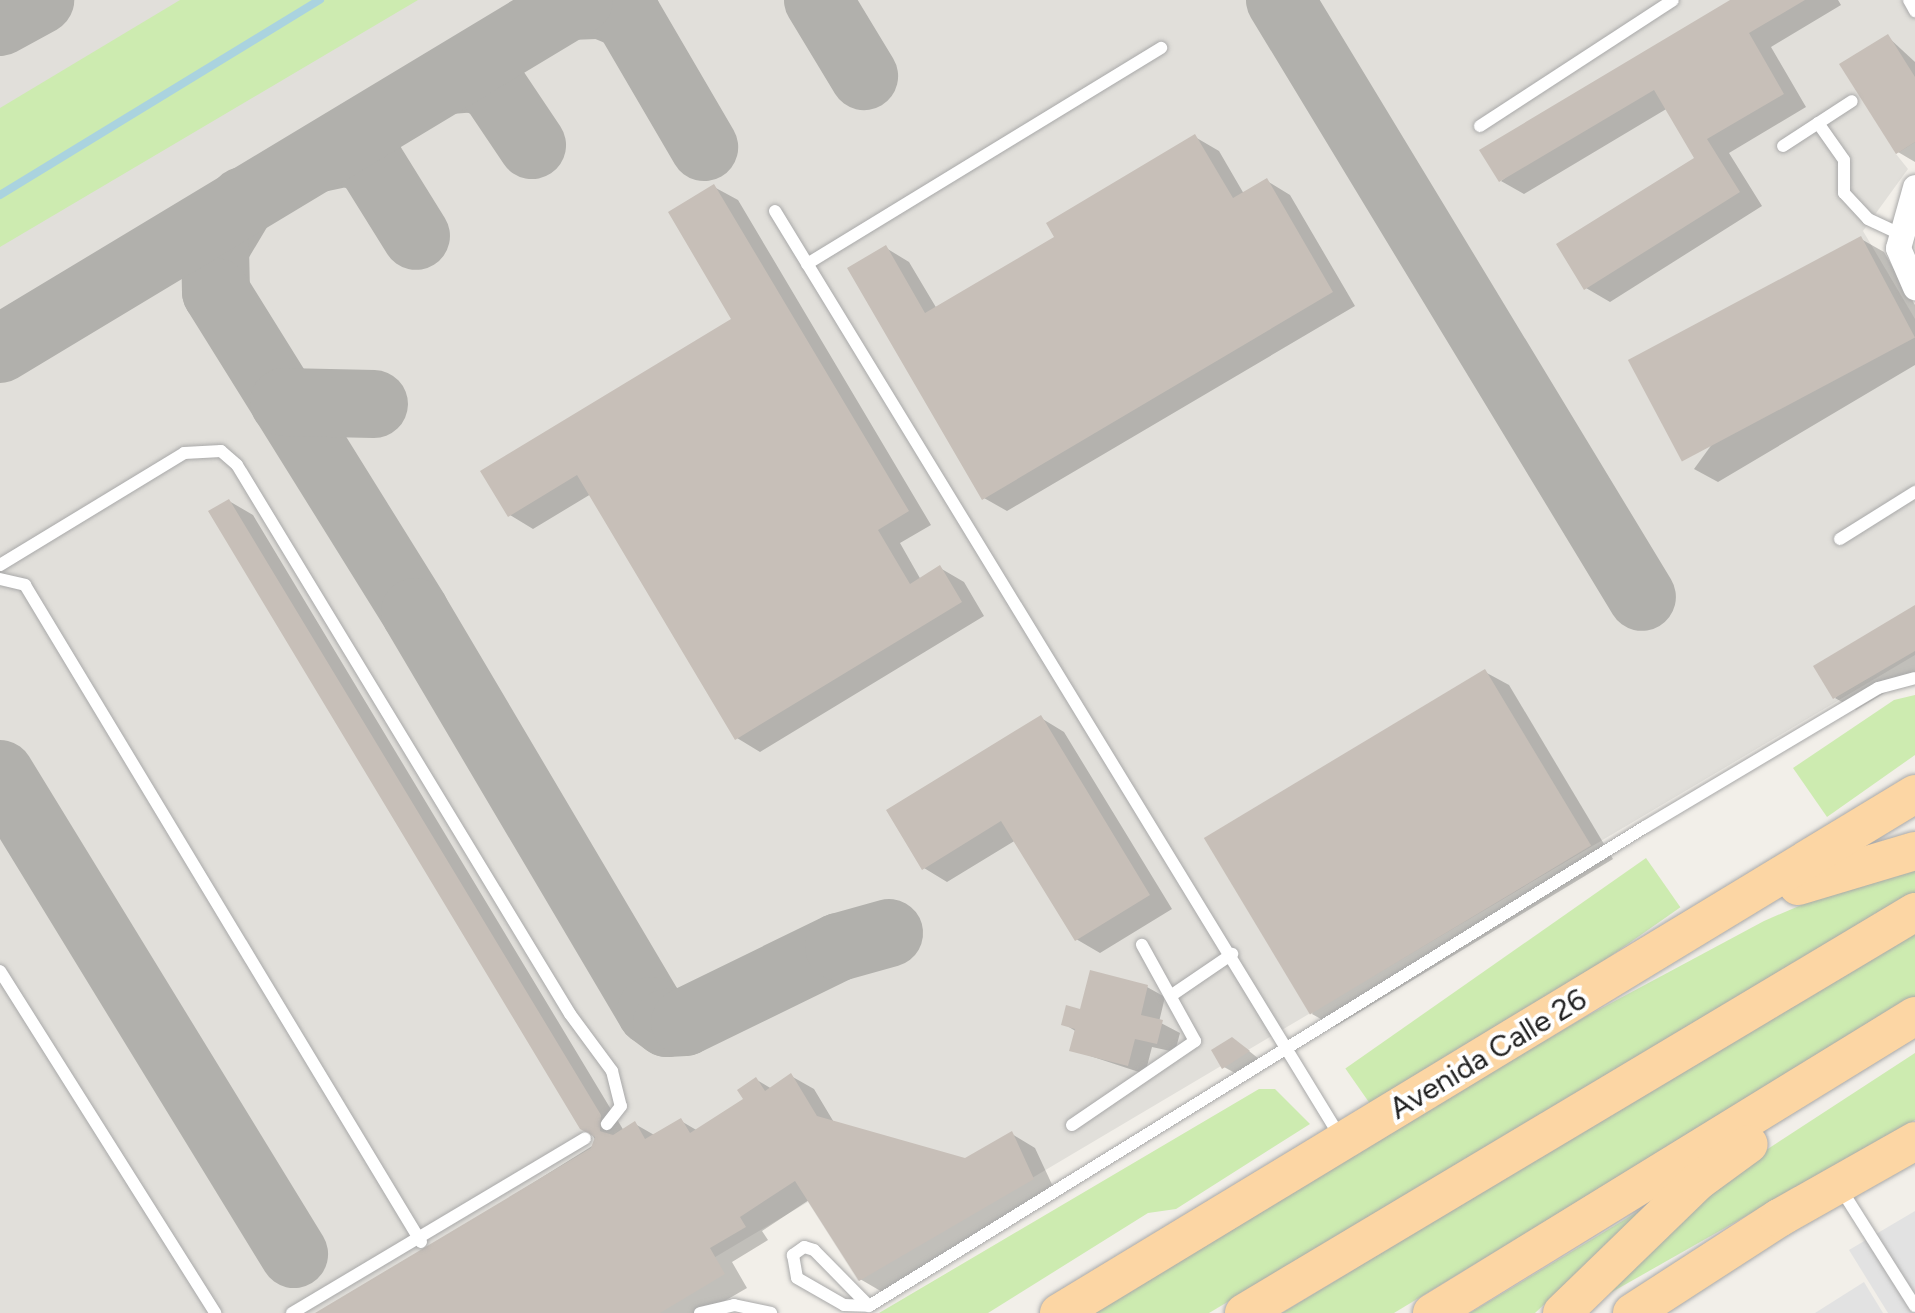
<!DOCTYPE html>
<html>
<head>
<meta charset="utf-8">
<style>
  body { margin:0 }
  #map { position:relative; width:1915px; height:1313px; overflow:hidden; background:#f2efe9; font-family:Figtree,sans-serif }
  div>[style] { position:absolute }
  .airport>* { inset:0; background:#e1dfda }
  .grass>* { inset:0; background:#cdebb0; transform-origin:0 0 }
  .parking>* { inset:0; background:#e2e2e2 }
  .shadow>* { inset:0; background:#0003 }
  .stream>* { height:8px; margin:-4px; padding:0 4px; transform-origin:4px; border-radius:4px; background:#aad3df }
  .taxiway>* { height:68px; margin:-34px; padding:0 34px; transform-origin:34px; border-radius:34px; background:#b1b0ac }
  .building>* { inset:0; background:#c7bfb8; transform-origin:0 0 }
  .roads { filter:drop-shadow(0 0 2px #a9a9a9) drop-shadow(0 0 2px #a9a9a9) }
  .lane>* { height:12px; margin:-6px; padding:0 6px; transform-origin:6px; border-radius:6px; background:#fff }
  .street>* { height:25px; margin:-12.5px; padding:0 12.5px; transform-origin:12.5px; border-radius:12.5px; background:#fff }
  .primary>* { height:38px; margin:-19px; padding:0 19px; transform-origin:19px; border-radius:19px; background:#fcd6a4 }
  span { translate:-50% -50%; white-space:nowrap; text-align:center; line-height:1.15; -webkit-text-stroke:8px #fff; paint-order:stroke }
  .street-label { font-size:30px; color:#222 }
</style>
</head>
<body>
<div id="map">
  <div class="airport">
    <div style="clip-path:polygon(0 0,1915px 0,1915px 142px,1896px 154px,1908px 169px,1863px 231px,1915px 319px,1915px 655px,858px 1281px,808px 1202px,621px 1313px,0 1313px)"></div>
  </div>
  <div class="grass">
    <div style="clip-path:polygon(180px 0,418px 0,0 247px,0 108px)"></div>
    <div style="clip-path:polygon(1915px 695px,1915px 755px,1827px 817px,1793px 768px,1894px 700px)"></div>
    <div style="left:1646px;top:858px;width:60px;height:367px;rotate:55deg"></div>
    <div style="clip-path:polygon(1915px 867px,1915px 894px,1209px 1313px,1082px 1313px,1585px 1017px,1764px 921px,1864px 878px)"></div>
    <div style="clip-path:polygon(1915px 930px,1915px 998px,1394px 1313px,1282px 1313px)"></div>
    <div style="clip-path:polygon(1915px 1053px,1915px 1120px,1605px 1296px,1717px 1182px)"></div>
    <div style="clip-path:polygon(1259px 1089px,1275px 1089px,1310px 1124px,1176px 1209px,1148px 1213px,988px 1313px,879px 1313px)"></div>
    <div style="clip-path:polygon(1657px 1200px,1535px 1313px,1470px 1313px)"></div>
  </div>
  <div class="parking">
    <div style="clip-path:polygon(1915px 1211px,1915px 1313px,1888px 1313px,1849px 1250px)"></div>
    <div style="clip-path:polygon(1864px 1282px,1883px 1313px,1815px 1313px)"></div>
  </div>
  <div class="shadow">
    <div style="clip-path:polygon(1735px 0,1838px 0,1841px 5px,1771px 47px,1806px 107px,1729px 153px,1762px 206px,1610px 302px,1586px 288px,1697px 158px,1668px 108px,1524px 194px,1501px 181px)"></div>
    <div style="clip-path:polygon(1888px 37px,1915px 62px,1915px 162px,1898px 152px)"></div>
    <div style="clip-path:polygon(1195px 137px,1219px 151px,1244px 194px,1267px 181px,1290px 195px,1355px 306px,1007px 511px,984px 498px,886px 248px,909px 262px,937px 309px,1058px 238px)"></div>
    <div style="clip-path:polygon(714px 187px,738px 200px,931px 525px,900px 543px,921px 580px,940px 568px,964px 582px,984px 616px,760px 752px,737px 738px,591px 494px,533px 529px,510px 515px,734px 320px)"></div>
    <div style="clip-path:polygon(1861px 239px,1884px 252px,1915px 305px,1915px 365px,1718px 482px,1694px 469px)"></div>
    <div style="clip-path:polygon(229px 501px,253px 515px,624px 1131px,635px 1124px,656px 1136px,681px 1121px,698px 1131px,746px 1100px,757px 1080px,772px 1089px,791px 1076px,814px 1089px,835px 1124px,965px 1160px,1012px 1134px,1035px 1148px,1056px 1193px,884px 1293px,860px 1279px,809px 1200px,762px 1231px,768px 1240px,732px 1262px,747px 1288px,704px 1313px,324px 1313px,597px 1143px)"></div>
    <div style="clip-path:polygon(1915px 608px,1915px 675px,1856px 710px,1835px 698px)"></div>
    <div style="clip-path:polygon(1485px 672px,1509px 685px,1613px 859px,1335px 1027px,1312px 1014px)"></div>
    <div style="clip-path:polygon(1041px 718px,1064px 732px,1172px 909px,1100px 953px,1076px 939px,1016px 840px,947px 882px,924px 868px)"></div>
    <div style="clip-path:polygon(1147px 987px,1165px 997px,1159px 1022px,1180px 1033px,1175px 1052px,1152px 1047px,1145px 1074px,1072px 1050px,1077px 1032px,1064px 1024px)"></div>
    <div style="clip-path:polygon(1244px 1047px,1259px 1059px,1235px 1073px,1224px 1067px)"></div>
  </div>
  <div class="stream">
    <div style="left:0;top:195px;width:375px;rotate:-31.4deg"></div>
  </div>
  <div class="taxiway">
    <div style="left:818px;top:0;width:89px;rotate:58.8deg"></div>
    <div style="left:1280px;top:0;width:698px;rotate:58.77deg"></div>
    <div style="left:569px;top:6px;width:33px;rotate:-2deg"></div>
    <div style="left:602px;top:5px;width:27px;rotate:22deg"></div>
    <div style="left:627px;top:15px;width:153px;rotate:59.7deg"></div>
    <div style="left:0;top:22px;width:46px;rotate:-28.8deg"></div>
    <div style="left:452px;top:80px;width:22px;rotate:-5deg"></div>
    <div style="left:474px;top:78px;width:21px;rotate:25deg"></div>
    <div style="left:493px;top:87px;width:70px;rotate:56.1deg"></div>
    <div style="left:320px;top:158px;width:30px;rotate:-12deg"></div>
    <div style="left:349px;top:152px;width:23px;rotate:25deg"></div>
    <div style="left:370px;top:162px;width:87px;rotate:58.1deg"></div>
    <div style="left:243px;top:201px;width:55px;rotate:120.8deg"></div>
    <div style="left:215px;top:248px;width:44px;rotate:88.7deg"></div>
    <div style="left:216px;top:292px;width:377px;rotate:58.1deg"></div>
    <div style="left:415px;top:612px;width:464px;rotate:59.4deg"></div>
    <div style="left:651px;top:1011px;width:20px;rotate:37deg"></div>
    <div style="left:667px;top:1023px;width:18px;rotate:-3deg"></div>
    <div style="left:685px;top:1022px;width:171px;rotate:-26deg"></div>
    <div style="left:839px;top:947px;width:52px;rotate:-15.6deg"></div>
    <div style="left:0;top:349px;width:676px;rotate:-31.08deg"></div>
    <div style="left:284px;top:402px;width:90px;rotate:1.3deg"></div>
    <div style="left:0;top:774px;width:563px;rotate:58.51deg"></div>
  </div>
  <div class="building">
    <div style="clip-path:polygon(1730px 0,1805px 0,1749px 33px,1784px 94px,1707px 139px,1740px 192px,1584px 290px,1556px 244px,1694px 158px,1654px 90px,1499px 182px,1479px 150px)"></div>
    <div style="clip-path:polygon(1888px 34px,1915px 77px,1915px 142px,1896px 154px,1839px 64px)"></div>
    <div style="clip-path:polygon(1195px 134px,1233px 198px,1267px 178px,1333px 292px,982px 500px,847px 268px,886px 245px,925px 313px,1054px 237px,1046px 223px)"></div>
    <div style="clip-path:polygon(714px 184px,909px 511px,878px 530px,910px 584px,940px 565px,962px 602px,735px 740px,577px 475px,508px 517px,480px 471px,731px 319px,668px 212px)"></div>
    <div style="left:1861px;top:236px;width:115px;height:264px;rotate:62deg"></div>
    <div style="clip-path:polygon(229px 499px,601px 1115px,600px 1131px,613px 1135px,635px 1121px,645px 1139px,681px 1118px,690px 1133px,743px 1099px,737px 1090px,756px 1077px,765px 1091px,791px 1073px,817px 1116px,965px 1158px,1012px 1131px,1034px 1179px,859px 1281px,795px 1181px,740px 1217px,746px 1227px,710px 1248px,725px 1274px,660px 1313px,315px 1313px,591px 1148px,595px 1137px,580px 1129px,208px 511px)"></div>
    <div style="clip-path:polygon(1915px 605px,1915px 651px,1833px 699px,1813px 666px)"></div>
    <div style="left:1485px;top:669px;width:206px;height:328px;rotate:59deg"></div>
    <div style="clip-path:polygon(1041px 715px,1150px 895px,1075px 941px,1001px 821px,922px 870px,886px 810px)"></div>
    <div style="clip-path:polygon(1090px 970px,1148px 985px,1141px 1015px,1163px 1020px,1157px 1044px,1135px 1039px,1128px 1066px,1069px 1051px,1075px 1029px,1061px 1025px,1066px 1005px,1080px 1009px)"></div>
    <div style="clip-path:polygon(1232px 1037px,1250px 1051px,1222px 1069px,1211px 1050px)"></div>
  </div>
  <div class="roads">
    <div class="lane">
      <div style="left:1909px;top:0;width:13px;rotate:61deg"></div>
      <div style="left:1818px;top:123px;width:45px;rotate:54.9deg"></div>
      <div style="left:1844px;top:160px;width:33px;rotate:90deg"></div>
      <div style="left:1844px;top:193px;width:35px;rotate:47deg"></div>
      <div style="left:1868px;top:219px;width:33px;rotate:25deg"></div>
      <div style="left:1480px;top:126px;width:230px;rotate:-33.1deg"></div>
      <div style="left:1783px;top:146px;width:82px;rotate:-33.1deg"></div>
      <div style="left:775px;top:211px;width:1088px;rotate:58.6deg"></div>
      <div style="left:807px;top:264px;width:415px;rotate:-31.4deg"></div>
      <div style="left:1840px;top:539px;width:89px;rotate:-32.1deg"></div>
      <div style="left:0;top:565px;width:215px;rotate:-31.3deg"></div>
      <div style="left:184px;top:453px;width:37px;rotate:-3deg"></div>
      <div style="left:221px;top:451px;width:21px;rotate:41deg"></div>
      <div style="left:237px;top:465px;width:642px;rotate:58.76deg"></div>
      <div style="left:570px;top:1014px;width:71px;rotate:53.6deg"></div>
      <div style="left:612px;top:1071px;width:36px;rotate:76deg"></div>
      <div style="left:621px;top:1106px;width:23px;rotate:128deg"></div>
      <div style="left:0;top:579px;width:26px;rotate:13deg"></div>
      <div style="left:25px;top:585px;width:767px;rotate:58.92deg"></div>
      <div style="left:0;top:971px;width:404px;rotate:57.8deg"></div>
      <div style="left:1172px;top:995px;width:73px;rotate:-34.3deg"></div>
      <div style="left:1072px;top:1125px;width:149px;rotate:-34.3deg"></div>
      <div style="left:1195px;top:1041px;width:110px;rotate:-118.9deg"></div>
      <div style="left:1839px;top:1186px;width:142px;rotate:57.7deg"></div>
      <div style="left:869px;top:1306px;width:78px;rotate:-134.5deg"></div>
      <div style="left:814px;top:1250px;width:10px;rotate:-163deg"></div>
      <div style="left:804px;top:1247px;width:14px;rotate:144deg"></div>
      <div style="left:793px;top:1255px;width:23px;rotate:80deg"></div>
      <div style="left:797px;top:1278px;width:54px;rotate:29.9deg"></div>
      <div style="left:844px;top:1305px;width:25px;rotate:2deg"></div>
      <div style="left:869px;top:1306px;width:912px;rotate:-31.69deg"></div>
      <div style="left:1645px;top:827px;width:271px;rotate:-30.8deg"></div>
      <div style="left:1878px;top:688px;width:38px;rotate:-15deg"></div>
      <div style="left:292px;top:1313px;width:341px;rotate:-30.8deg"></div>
      <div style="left:700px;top:1313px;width:35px;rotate:-13deg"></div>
      <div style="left:734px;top:1305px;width:38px;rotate:12deg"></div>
    </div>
    <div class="street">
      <div style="left:1915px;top:187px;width:63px;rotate:105.6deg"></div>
      <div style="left:1898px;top:248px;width:43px;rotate:66.4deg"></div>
    </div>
    <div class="primary">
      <div style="left:1798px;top:886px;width:122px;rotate:-16.7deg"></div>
      <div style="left:1059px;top:1313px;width:1001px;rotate:-31.23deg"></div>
      <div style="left:1244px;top:1313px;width:782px;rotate:-30.86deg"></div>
      <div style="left:1432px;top:1313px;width:567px;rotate:-31.59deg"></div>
      <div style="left:1562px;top:1313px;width:188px;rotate:-44.1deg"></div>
      <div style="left:1697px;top:1182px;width:64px;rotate:-36.2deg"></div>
      <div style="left:1632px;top:1313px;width:175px;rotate:-32.9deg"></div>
      <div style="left:1779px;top:1218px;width:156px;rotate:-29.5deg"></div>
    </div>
  </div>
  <div class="street-label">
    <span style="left:1488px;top:1054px;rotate:-31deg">Avenida Calle 26</span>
  </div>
</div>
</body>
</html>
